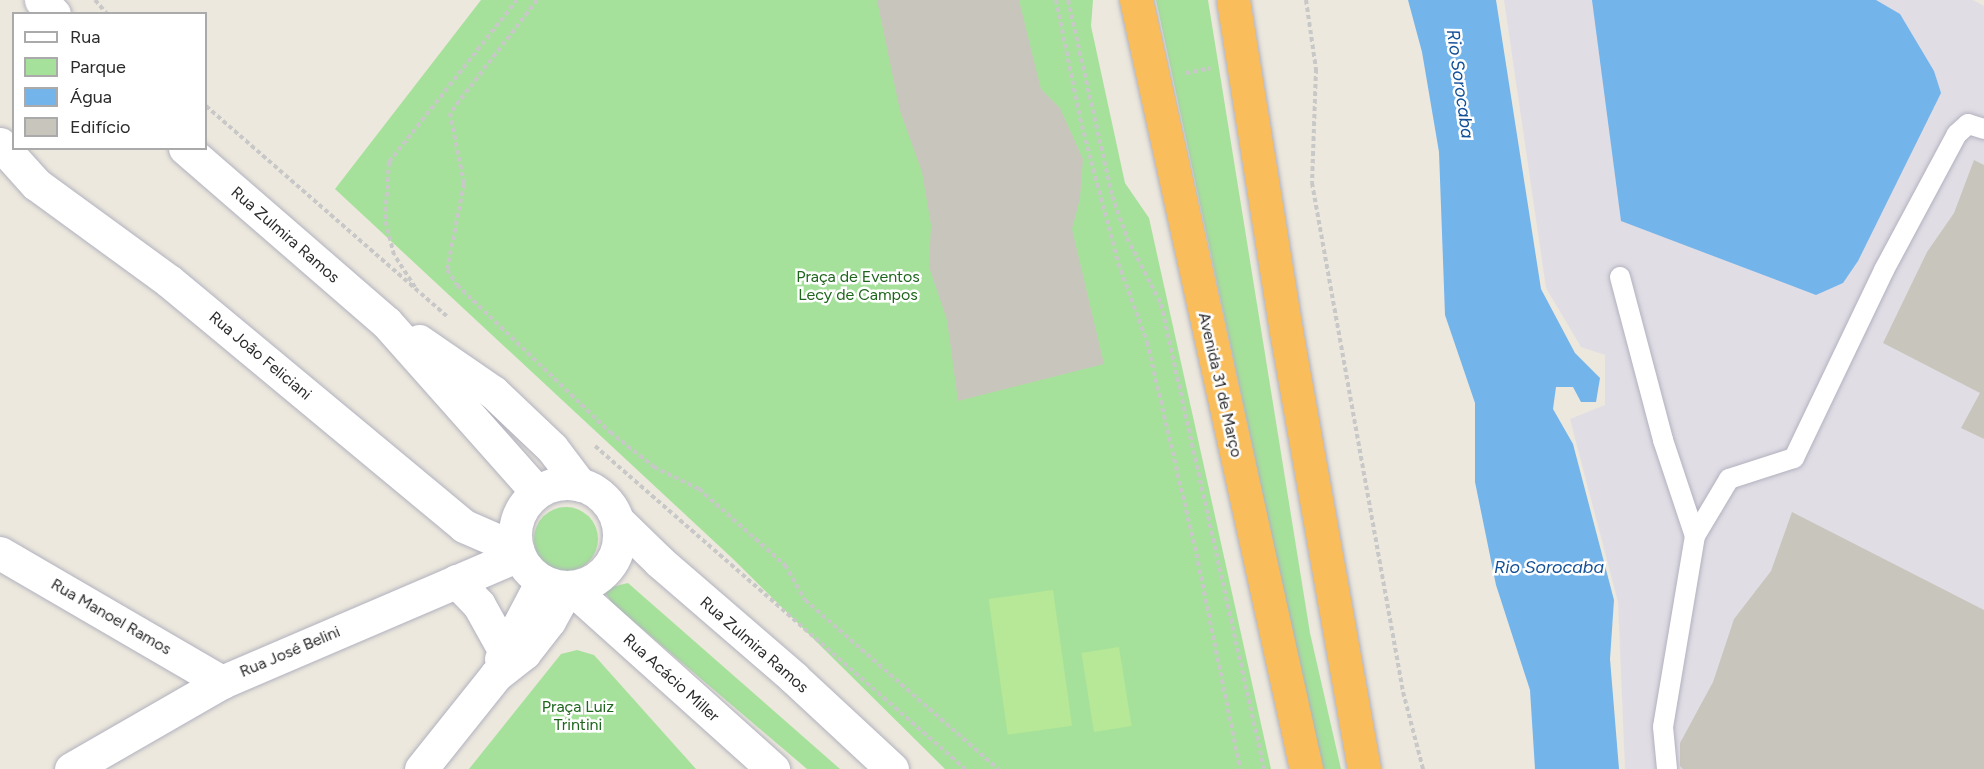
<!DOCTYPE html>
<html>
<head>
<meta charset="utf-8">
<style>
  body { margin:0 }
  #map { position:relative; width:1984px; height:769px; overflow:hidden; background:#ece8dd; font-family:Figtree,sans-serif }
  div>[style] { position:absolute }
  .industrial>* { inset:0; background:#e1dde5 }
  .green>* { inset:0; background:#a6e19b }
  .round { border-radius:50% }
  .pitch>* { inset:0; background:#b6e897; transform-origin:0 0 }
  .water>* { inset:0; background:#73b4eb }
  .building>* { inset:0; background:#c8c6bc }
  .path>* { height:4px; margin-top:-2px; transform-origin:0; background:repeating-linear-gradient(90deg,#c8c8c8 0 4.5px,transparent 0 7.5px) }
  .roads { filter:drop-shadow(0 0 2px #b1b1be) drop-shadow(0 0 2px #b1b1be) }
  .lane>* { height:20px; margin:-10px; padding:0 10px; transform-origin:10px; border-radius:10px; background:#fff }
  .street>* { height:33px; margin:-16.5px; padding:0 16.5px; transform-origin:16.5px; border-radius:16.5px; background:#fff }
  .secondary>* { height:33px; margin:-16.5px; padding:0 16.5px; transform-origin:16.5px; border-radius:16.5px; background:#fff }
  .secondary>.ring { margin:-16.5px; padding:0; box-sizing:content-box; background:none; border:33px solid #fff; border-radius:50% }
  .highway>* { height:33px; margin:-16.5px; padding:0 16.5px; transform-origin:16.5px; border-radius:16.5px; background:#f9be5b }
  span { translate:-50% -50%; white-space:nowrap; text-align:center; line-height:1.15; -webkit-text-stroke:5px #fff; paint-order:stroke }
  .street-label { font-size:16px; color:#2b2b2b }
  .park-label { font-size:16px; color:#1e661c }
  .water-label { font-size:18px; color:#125097; font-style:italic }
  .legend { position:absolute; left:12px; top:12px; width:195px; height:138px; box-sizing:border-box; background:#fff; border:2px solid #aaa; margin:0; padding:8px 10px; list-style:none; font-size:18px; color:#2b2b2b }
  .legend li { display:flex; align-items:center; gap:12px; height:30px }
  .legend b { width:30px; border:2px solid #aaa }
</style>
</head>
<body>
<div id="map">
  <div class="industrial">
    <div style="clip-path:polygon(1504px 0,1973px 0,1984px 6px,1984px 769px,1625px 769px,1618px 602px,1570px 419px,1605px 405px,1605px 355px,1581px 347px,1546px 288px)"></div>
  </div>
  <div class="green">
    <div style="clip-path:polygon(481px 0,1093px 0,1091px 26px,1125px 183px,1149px 218px,1271px 769px,945px 769px,732px 558px,335px 189px)"></div>
    <div style="clip-path:polygon(1156px 0,1208px 0,1310px 633px,1341px 769px,1322px 769px)"></div>
    <div class="round" style="left:534px;top:507px;width:64px;height:64px"></div>
    <div style="clip-path:polygon(628px 583px,840px 769px,807px 769px,612px 603px,603px 589px)"></div>
    <div style="clip-path:polygon(577px 650px,594px 655px,696px 769px,469px 769px,561px 654px)"></div>
  </div>
  <div class="pitch">
    <div style="left:1053px;top:590px;width:137px;height:65px;rotate:82deg"></div>
    <div style="left:1119px;top:647px;width:80px;height:38px;rotate:81deg"></div>
  </div>
  <div class="water">
    <div style="clip-path:polygon(1408px 0,1496px 0,1541px 289px,1575px 353px,1600px 378px,1596px 402px,1581px 402px,1573px 387px,1556px 387px,1553px 409px,1573px 444px,1614px 600px,1610px 659px,1619px 769px,1535px 769px,1530px 690px,1496px 585px,1475px 482px,1475px 403px,1445px 315px,1439px 152px,1422px 52px)"></div>
    <div style="clip-path:polygon(1592px 0,1876px 0,1900px 14px,1934px 71px,1941px 93px,1858px 261px,1843px 283px,1816px 295px,1621px 221px)"></div>
  </div>
  <div class="building">
    <div style="clip-path:polygon(877px 0,1019px 0,1041px 89px,1060px 108px,1083px 159px,1080px 199px,1072px 229px,1104px 364px,958px 401px,947px 320px,929px 267px,931px 225px,922px 172px,900px 111px)"></div>
    <div style="clip-path:polygon(1974px 160px,1984px 165px,1984px 439px,1961px 428px,1980px 393px,1883px 343px,1927px 252px,1954px 213px)"></div>
    <div style="clip-path:polygon(1792px 512px,1984px 610px,1984px 769px,1683px 769px,1680px 766px,1680px 743px,1713px 682px,1734px 619px,1771px 571px)"></div>
  </div>
  <div class="path">
    <div style="left:95px;top:0;width:18px;rotate:49deg"></div>
    <div style="left:537px;top:0;width:143px;rotate:127.6deg"></div>
    <div style="left:450px;top:113px;width:72px;rotate:78.8deg"></div>
    <div style="left:464px;top:184px;width:88px;rotate:101.2deg"></div>
    <div style="left:447px;top:270px;width:18px;rotate:56deg"></div>
    <div style="left:457px;top:285px;width:212px;rotate:43.9deg"></div>
    <div style="left:610px;top:432px;width:56px;rotate:38.5deg"></div>
    <div style="left:654px;top:467px;width:50px;rotate:26.1deg"></div>
    <div style="left:699px;top:489px;width:115px;rotate:41.5deg"></div>
    <div style="left:785px;top:565px;width:40px;rotate:60.3deg"></div>
    <div style="left:805px;top:600px;width:257px;rotate:41.2deg"></div>
    <div style="left:1056px;top:0;width:120px;rotate:78.5deg"></div>
    <div style="left:1080px;top:118px;width:150px;rotate:75.3deg"></div>
    <div style="left:1118px;top:263px;width:84px;rotate:69.8deg"></div>
    <div style="left:1147px;top:342px;width:226px;rotate:76.9deg"></div>
    <div style="left:1198px;top:562px;width:211px;rotate:78.5deg"></div>
    <div style="left:1068px;top:0;width:201px;rotate:77.3deg"></div>
    <div style="left:1112px;top:196px;width:45px;rotate:70.3deg"></div>
    <div style="left:1127px;top:238px;width:74px;rotate:62.7deg"></div>
    <div style="left:1161px;top:304px;width:476px;rotate:77.5deg"></div>
    <div style="left:1306px;top:0;width:70px;rotate:81.8deg"></div>
    <div style="left:1316px;top:69px;width:114px;rotate:92deg"></div>
    <div style="left:1312px;top:183px;width:517px;rotate:79.86deg"></div>
    <div style="left:1403px;top:692px;width:80px;rotate:75.4deg"></div>
    <div style="left:1186px;top:73px;width:25px;rotate:-11deg"></div>
    <div style="left:206px;top:106px;width:322px;rotate:41.1deg"></div>
    <div style="left:415px;top:287px;width:38px;rotate:-123deg"></div>
    <div style="left:394px;top:255px;width:37px;rotate:-104deg"></div>
    <div style="left:385px;top:219px;width:57px;rotate:-86deg"></div>
    <div style="left:389px;top:162px;width:206px;rotate:-51.7deg"></div>
    <div style="left:595px;top:446px;width:491px;rotate:41.1deg"></div>
  </div>
  <div class="roads">
    <div class="lane">
      <div style="left:1620px;top:277px;width:169px;rotate:75.2deg"></div>
      <div style="left:1663px;top:440px;width:101px;rotate:71.6deg"></div>
      <div style="left:1667px;top:769px;width:42px;rotate:-95.4deg"></div>
      <div style="left:1663px;top:727px;width:194px;rotate:-80.5deg"></div>
      <div style="left:1695px;top:536px;width:66px;rotate:-59.2deg"></div>
      <div style="left:1729px;top:479px;width:68px;rotate:-17.9deg"></div>
      <div style="left:1794px;top:458px;width:208px;rotate:-64.4deg"></div>
      <div style="left:1884px;top:270px;width:154px;rotate:-61.8deg"></div>
      <div style="left:1957px;top:134px;width:15px;rotate:-42deg"></div>
      <div style="left:1968px;top:124px;width:17px;rotate:17deg"></div>
    </div>
    <div class="street">
      <div style="left:0;top:553px;width:257px;rotate:30.2deg"></div>
      <div style="left:71px;top:769px;width:174px;rotate:-29.9deg"></div>
      <div style="left:222px;top:682px;width:323px;rotate:-23.2deg"></div>
    </div>
    <div class="secondary">
      <div style="left:41px;top:0;width:19px;rotate:47deg"></div>
      <div style="left:0;top:144px;width:54px;rotate:48deg"></div>
      <div style="left:36px;top:184px;width:165px;rotate:36.1deg"></div>
      <div style="left:169px;top:281px;width:383px;rotate:39.7deg"></div>
      <div style="left:464px;top:526px;width:58px;rotate:23.5deg"></div>
      <div style="left:185px;top:148px;width:266px;rotate:40.9deg"></div>
      <div style="left:386px;top:322px;width:227px;rotate:48.4deg"></div>
      <div style="left:419px;top:341px;width:90px;rotate:34.6deg"></div>
      <div style="left:493px;top:392px;width:81px;rotate:43.5deg"></div>
      <div style="left:552px;top:448px;width:46px;rotate:52.9deg"></div>
      <div class="ring" style="left:515px;top:483px;width:71px;height:71px"></div>
      <div style="left:617px;top:520px;width:60px;rotate:44.3deg"></div>
      <div style="left:660px;top:562px;width:176px;rotate:40.8deg"></div>
      <div style="left:793px;top:677px;width:135px;rotate:42.9deg"></div>
      <div style="left:456px;top:581px;width:33px;rotate:46deg"></div>
      <div style="left:479px;top:605px;width:51px;rotate:60.9deg"></div>
      <div style="left:570px;top:587px;width:273px;rotate:41.9deg"></div>
      <div style="left:501px;top:659px;width:88px;rotate:-62.3deg"></div>
      <div style="left:421px;top:769px;width:120px;rotate:-51.4deg"></div>
      <div style="left:496px;top:675px;width:36px;rotate:-38deg"></div>
      <div style="left:524px;top:653px;width:41px;rotate:-52deg"></div>
      <div style="left:549px;top:621px;width:39px;rotate:-61deg"></div>
    </div>
    <div class="highway">
      <div style="left:1136px;top:0;width:788px;rotate:77.53deg"></div>
      <div style="left:1233px;top:0;width:335px;rotate:80.9deg"></div>
      <div style="left:1286px;top:331px;width:445px;rotate:79.9deg"></div>
    </div>
  </div>
  <div class="street-label">
    <span style="left:285px;top:235px;rotate:41deg">Rua Zulmira Ramos</span>
    <span style="left:260px;top:356px;rotate:40deg">Rua João Feliciani</span>
    <span style="left:1220px;top:385px;rotate:77deg">Avenida 31 de Março</span>
    <span style="left:111px;top:617px;rotate:30deg">Rua Manoel Ramos</span>
    <span style="left:754px;top:645px;rotate:41deg">Rua Zulmira Ramos</span>
    <span style="left:290px;top:652px;rotate:-23deg">Rua José Belini</span>
    <span style="left:671px;top:678px;rotate:42deg">Rua Acácio Miller</span>
  </div>
  <div class="park-label">
    <span style="left:858px;top:286px">Praça de Eventos<br>Lecy de Campos</span>
    <span style="left:578px;top:716px">Praça Luiz<br>Trintini</span>
  </div>
  <div class="water-label">
    <span style="left:1460px;top:84px;rotate:82deg">Rio Sorocaba</span>
    <span style="left:1549px;top:567px">Rio Sorocaba</span>
  </div>
  <ul class="legend">
  <li><b style="height:8px;background:#fff"></b>Rua</li>
  <li><b style="height:16px;background:#a6e19b"></b>Parque</li>
  <li><b style="height:16px;background:#73b4eb"></b>Água</li>
  <li><b style="height:16px;background:#c8c6bc"></b>Edifício</li>
  </ul>
</div>
</body>
</html>
